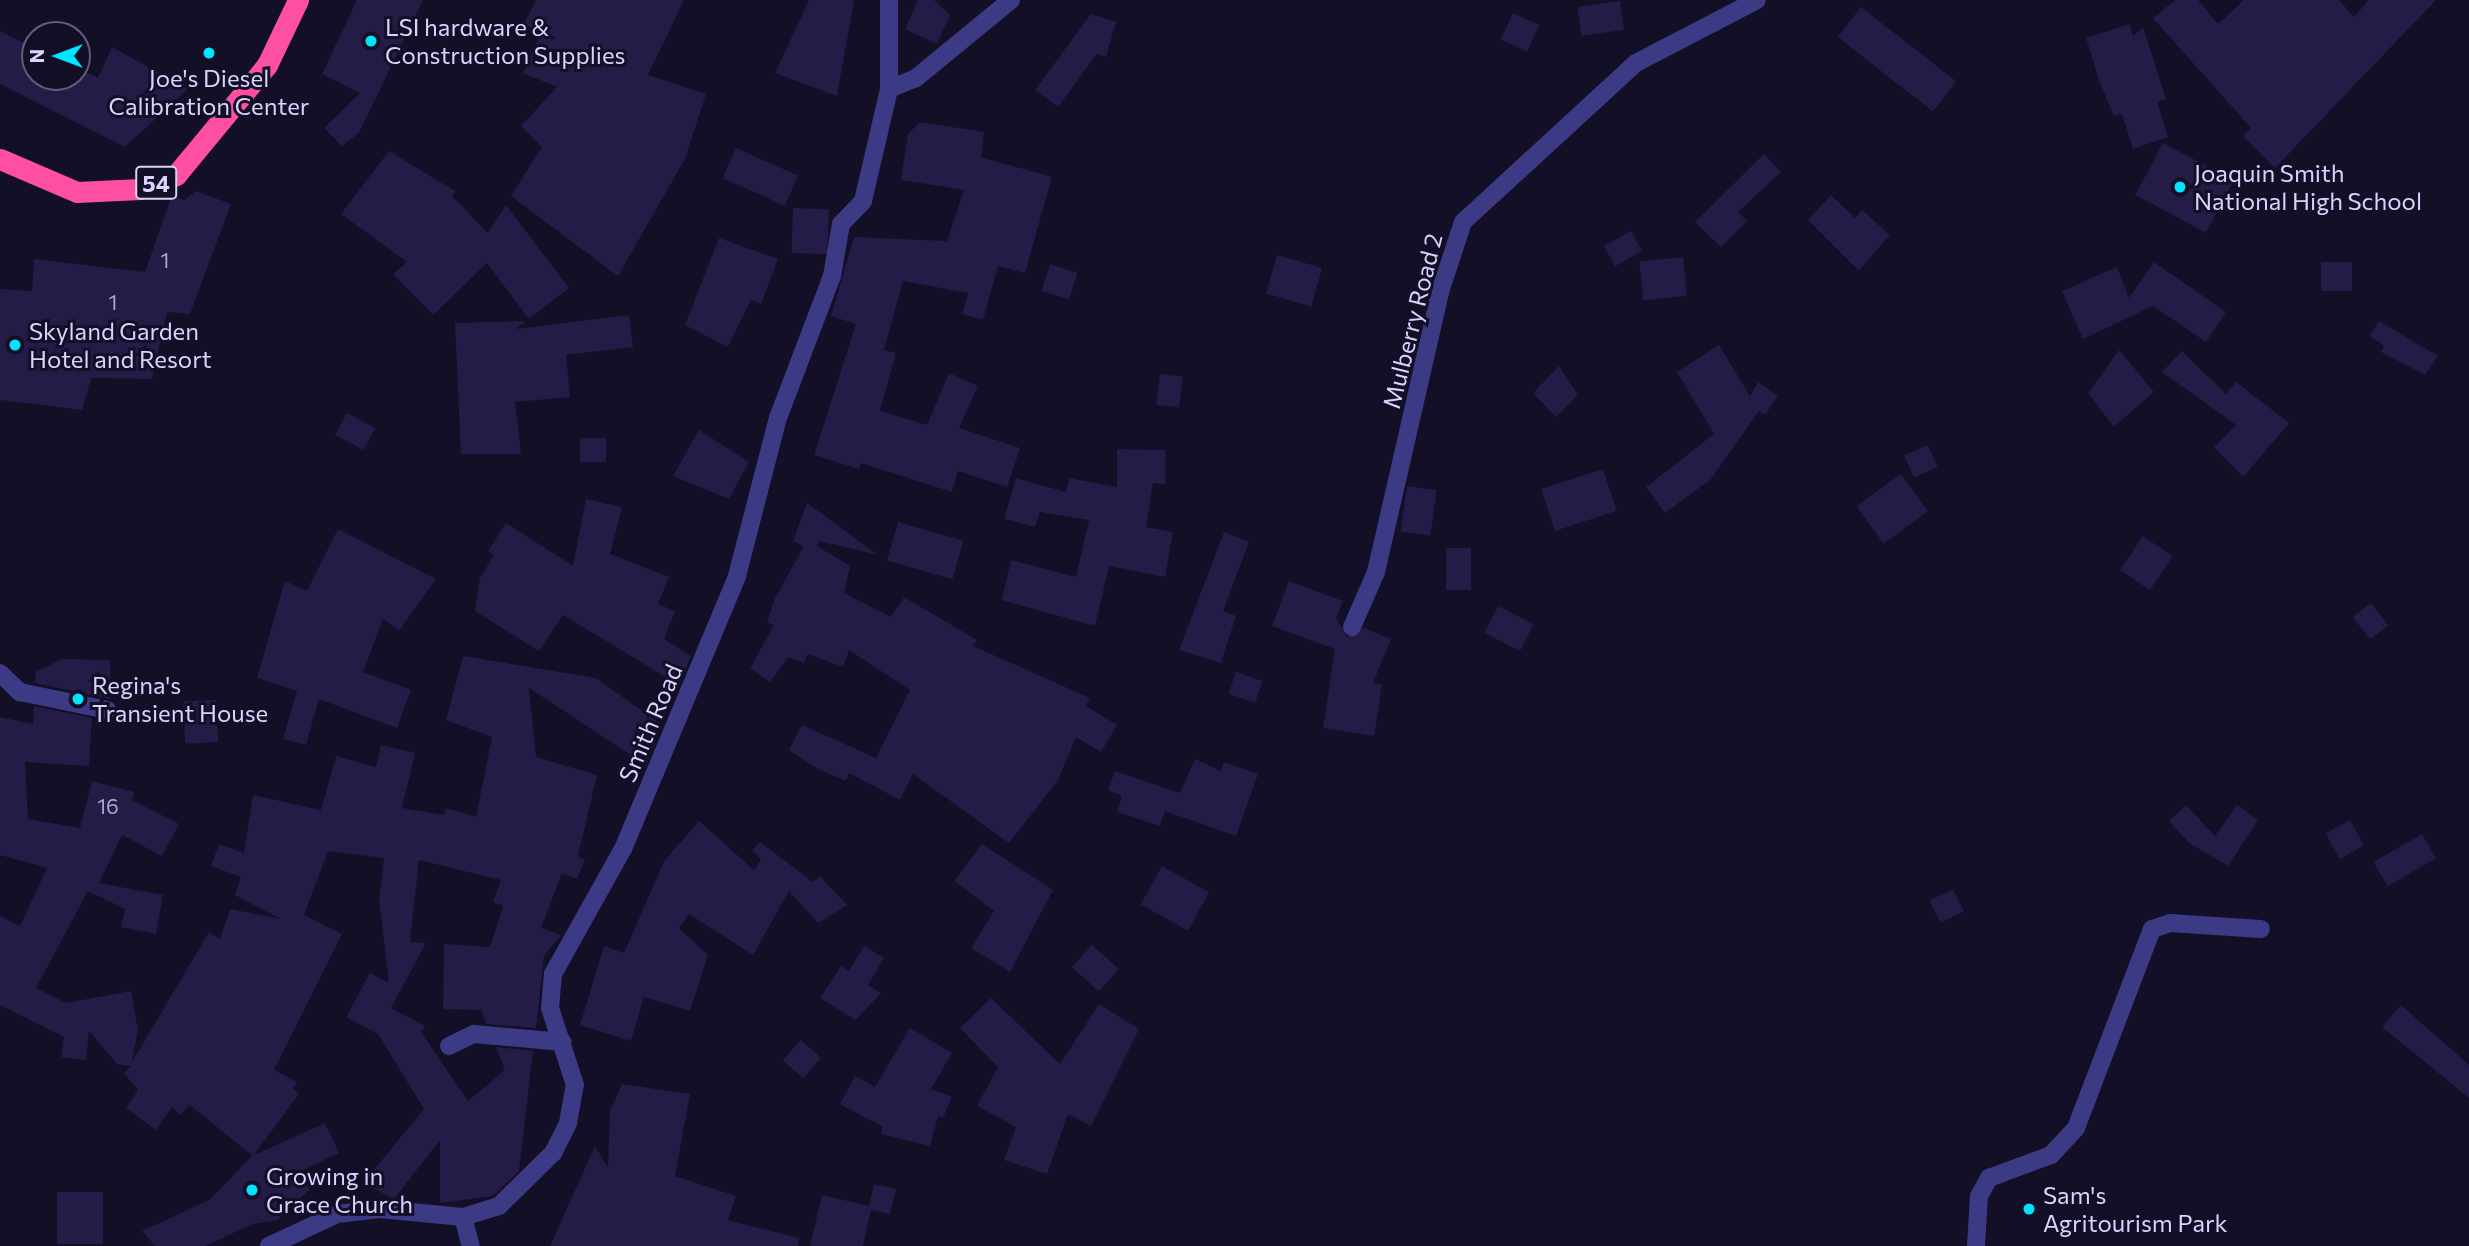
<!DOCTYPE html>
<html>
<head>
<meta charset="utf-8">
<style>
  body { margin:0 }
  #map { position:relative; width:2469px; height:1246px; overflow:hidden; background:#130f26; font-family:Commissioner,sans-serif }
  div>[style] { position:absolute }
  .building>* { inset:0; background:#241b47; transform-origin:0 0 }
  .street>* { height:18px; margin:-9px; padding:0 9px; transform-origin:9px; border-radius:9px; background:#3d3a85 }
  .highway>* { height:21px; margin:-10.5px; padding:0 10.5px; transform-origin:10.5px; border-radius:10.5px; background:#ff4fa3 }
  .dots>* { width:19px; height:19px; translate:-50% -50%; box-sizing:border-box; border:4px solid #130f26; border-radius:50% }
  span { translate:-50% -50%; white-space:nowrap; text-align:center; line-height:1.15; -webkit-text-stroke:6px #130f26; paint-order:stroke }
  .number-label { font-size:21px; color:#aca6d1 }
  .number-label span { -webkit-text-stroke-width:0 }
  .shield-label span { padding:2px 5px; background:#130f26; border:2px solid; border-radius:5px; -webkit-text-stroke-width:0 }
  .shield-label { font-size:23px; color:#d9d4ff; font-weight:700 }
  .poi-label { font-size:24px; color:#d9d4ff }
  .left { translate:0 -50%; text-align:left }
  .street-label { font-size:24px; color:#d9d4ff }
  .north { position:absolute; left:21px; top:21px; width:70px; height:70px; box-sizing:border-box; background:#130f26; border:2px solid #625e7d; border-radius:50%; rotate:270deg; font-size:19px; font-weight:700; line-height:28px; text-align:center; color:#d9d4ff }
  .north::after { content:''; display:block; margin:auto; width:24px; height:32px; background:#00e5ff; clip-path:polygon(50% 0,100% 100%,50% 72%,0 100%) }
</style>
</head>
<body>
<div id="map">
  <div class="building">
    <div style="clip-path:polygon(357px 0,423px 0,359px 133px,342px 146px,324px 128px,360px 93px,322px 74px)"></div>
    <div style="clip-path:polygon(536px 0,684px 0,648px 75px,706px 94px,685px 159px,618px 276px,511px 196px,542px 147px,521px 126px,557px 87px,523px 73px,541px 33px,524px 24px)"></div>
    <div style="clip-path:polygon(809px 0,854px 0,837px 96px,775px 73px)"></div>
    <div style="clip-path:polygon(918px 0,934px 0,950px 15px,937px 44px,905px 29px)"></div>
    <div style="clip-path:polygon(2175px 0,2198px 0,2218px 24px,2244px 0,2339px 0,2354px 17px,2369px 0,2436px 0,2275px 168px,2243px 136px,2251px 128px,2153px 18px)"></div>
    <div style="left:1620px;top:1px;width:29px;height:43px;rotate:82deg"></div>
    <div style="left:1861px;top:7px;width:121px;height:38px;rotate:38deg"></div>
    <div style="left:1513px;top:13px;width:29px;height:29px;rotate:25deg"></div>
    <div style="clip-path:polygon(1091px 14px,1116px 22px,1106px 57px,1097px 54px,1058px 107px,1035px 90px)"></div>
    <div style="clip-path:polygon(2130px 24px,2133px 36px,2143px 27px,2166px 99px,2157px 102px,2168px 137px,2133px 149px,2122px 114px,2114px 116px,2100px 83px,2086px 38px)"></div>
    <div style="clip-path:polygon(0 31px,35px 48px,35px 77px,77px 77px,77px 68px,98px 78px,112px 47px,188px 89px,125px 147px,0 84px)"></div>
    <div style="clip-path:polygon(920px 122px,984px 132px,981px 157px,1052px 177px,1025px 273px,998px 266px,983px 320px,962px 314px,968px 293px,903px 281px,884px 350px,896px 353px,880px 411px,927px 425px,949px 373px,978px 386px,959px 428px,1020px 448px,1007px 487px,958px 471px,952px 492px,861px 463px,859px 469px,814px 455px,856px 324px,831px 316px,854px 237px,947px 241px,964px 190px,901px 180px,908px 134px)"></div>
    <div style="left:2163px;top:143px;width:80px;height:59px;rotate:28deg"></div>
    <div style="left:736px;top:148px;width:68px;height:33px;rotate:24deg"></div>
    <div style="clip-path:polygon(389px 151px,455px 191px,452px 196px,488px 233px,506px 205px,569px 288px,529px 319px,487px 263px,433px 315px,393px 274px,407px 262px,341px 214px)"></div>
    <div style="clip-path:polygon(1764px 154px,1781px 172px,1738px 212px,1747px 221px,1721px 247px,1695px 222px)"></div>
    <div style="clip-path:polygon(196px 191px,231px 204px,190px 314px,167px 312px,152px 379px,91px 378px,82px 410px,0 400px,0 289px,32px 291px,34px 259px,145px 272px,172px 195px,184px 200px)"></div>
    <div style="clip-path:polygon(1831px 195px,1855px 218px,1862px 210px,1890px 235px,1859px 271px,1808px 220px)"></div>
    <div style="left:793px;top:208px;width:36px;height:45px;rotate:2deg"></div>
    <div style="left:1631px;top:231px;width:23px;height:31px;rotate:61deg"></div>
    <div style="clip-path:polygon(719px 238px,778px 259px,761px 304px,751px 300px,728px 347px,685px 325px)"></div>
    <div style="left:1277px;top:255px;width:47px;height:40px;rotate:16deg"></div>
    <div style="left:1683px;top:257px;width:39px;height:44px;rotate:84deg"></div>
    <div style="clip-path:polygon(2154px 262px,2226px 312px,2206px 342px,2153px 306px,2083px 339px,2062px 291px,2117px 267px,2129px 298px)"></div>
    <div style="left:2321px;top:262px;width:31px;height:29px"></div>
    <div style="left:1050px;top:264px;width:29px;height:28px;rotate:18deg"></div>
    <div style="clip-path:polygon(629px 315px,633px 347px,566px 355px,570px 397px,515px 402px,521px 454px,461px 454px,455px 323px,526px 321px,516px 329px)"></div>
    <div style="clip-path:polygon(2379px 321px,2438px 356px,2425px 375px,2381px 352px,2384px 346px,2370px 336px)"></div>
    <div style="clip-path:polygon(1719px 345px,1750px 396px,1758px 382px,1778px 396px,1765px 415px,1759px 411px,1711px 479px,1665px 513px,1646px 487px,1714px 434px,1677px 372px)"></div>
    <div style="clip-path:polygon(2119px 350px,2154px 392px,2114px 427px,2088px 393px)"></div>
    <div style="clip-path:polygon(2182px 351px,2226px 394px,2236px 382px,2289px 423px,2243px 477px,2214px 447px,2236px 425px,2162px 372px)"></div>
    <div style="clip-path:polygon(1559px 366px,1578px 395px,1556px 417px,1533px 393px)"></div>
    <div style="left:1160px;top:374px;width:23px;height:31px;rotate:7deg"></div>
    <div style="left:347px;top:413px;width:32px;height:25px;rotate:28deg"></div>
    <div style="clip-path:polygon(699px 430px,749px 462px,729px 499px,673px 476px)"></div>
    <div style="left:606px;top:438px;width:24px;height:26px;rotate:90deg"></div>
    <div style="left:1928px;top:445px;width:24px;height:26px;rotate:66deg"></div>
    <div style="clip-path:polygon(1117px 449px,1166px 450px,1165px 484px,1153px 483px,1146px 527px,1173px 532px,1165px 577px,1109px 566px,1095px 626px,1002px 600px,1011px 560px,1076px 577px,1089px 520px,1040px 512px,1035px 527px,1004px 519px,1016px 478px,1066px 492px,1069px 478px,1117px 487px)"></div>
    <div style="left:1603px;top:469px;width:44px;height:65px;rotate:72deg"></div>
    <div style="left:1901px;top:474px;width:46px;height:55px;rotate:54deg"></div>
    <div style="left:1407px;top:486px;width:30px;height:46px;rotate:8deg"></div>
    <div style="clip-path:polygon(586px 499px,622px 507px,610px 554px,669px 577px,658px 604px,675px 611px,664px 639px,691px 656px,679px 685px,563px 615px,539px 651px,475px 611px,480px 578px,494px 555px,488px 551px,506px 523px,573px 566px)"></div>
    <div style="clip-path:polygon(807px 503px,878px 555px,819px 541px,817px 546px,850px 566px,844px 593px,891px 617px,904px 597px,977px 640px,973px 646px,1090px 698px,1086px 706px,1117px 725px,1101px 752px,1076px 737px,1058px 780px,1009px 843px,913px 774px,900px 800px,849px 773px,846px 781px,818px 769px,789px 750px,802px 725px,876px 758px,910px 690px,849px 650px,843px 667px,808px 654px,804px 663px,789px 657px,770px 682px,750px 668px,774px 625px,767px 623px,774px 600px,804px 546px,793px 541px)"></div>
    <div style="left:898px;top:522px;width:68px;height:40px;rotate:16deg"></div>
    <div style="clip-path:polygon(338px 529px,436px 579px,399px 631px,383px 619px,363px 672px,411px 690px,397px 728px,319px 699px,306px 745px,283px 739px,297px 691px,257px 678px,285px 581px,307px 591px)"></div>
    <div style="clip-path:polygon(1224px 532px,1249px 542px,1223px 611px,1236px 616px,1221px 663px,1179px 650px)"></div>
    <div style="left:2143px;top:536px;width:36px;height:41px;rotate:34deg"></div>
    <div style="left:1446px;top:548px;width:25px;height:42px"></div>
    <div style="clip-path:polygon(1289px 581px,1343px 601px,1336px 618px,1347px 637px,1364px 628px,1391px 639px,1373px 683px,1382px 685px,1374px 736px,1323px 728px,1335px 649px,1272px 626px)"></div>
    <div style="left:2371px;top:603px;width:28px;height:23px;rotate:52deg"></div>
    <div style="left:1498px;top:606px;width:40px;height:30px;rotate:27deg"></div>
    <div style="clip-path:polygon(463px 656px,596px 678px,662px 725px,646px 765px,529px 688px,536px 757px,597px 775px,578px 856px,585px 860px,577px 879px,562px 873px,541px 928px,561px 935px,544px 956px,536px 1028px,486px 1024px,481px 1010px,443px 1009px,444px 944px,490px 947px,503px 906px,493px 902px,501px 880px,419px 860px,410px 942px,426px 943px,391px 1008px,425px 1026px,421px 1032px,468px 1101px,505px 1070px,496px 1047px,533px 1051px,519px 1171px,493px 1196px,440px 1203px,440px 1140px,394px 1199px,363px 1183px,424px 1109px,378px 1034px,346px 1017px,370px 973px,389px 983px,379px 900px,384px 858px,328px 851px,304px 915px,342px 934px,274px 1070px,297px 1082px,293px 1089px,299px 1094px,253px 1156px,190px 1105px,180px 1115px,172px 1107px,156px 1130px,126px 1108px,138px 1090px,124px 1073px,131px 1066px,117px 1064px,89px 1031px,86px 1060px,61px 1057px,64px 1037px,0 1005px,0 916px,20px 926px,47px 868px,0 855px,0 717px,33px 724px,34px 706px,92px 718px,89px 766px,25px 762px,28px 819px,80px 828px,92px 781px,134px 792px,132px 800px,179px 824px,162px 856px,122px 835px,99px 883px,163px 895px,156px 934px,121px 927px,125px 909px,88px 891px,36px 988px,66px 1003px,131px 991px,138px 1030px,132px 1062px,209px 932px,220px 939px,230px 909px,281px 919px,235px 895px,241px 877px,211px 866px,219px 844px,244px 853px,253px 795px,321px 810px,336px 756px,376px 767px,381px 745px,415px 753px,402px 808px,444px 815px,446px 808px,476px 817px,492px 737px,446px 720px)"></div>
    <div style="clip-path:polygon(63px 659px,110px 660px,110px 699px,35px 683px,36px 671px)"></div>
    <div style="left:1236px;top:672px;width:28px;height:23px;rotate:19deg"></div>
    <div style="left:216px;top:700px;width:42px;height:33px;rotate:87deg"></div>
    <div style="clip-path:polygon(1195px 759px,1221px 771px,1224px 762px,1258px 774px,1236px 836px,1165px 811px,1160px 826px,1117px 812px,1122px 796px,1108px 790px,1115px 771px,1180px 793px)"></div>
    <div style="clip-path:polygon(2186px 805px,2215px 836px,2237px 805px,2258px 820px,2228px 866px,2189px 843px,2169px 821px)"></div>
    <div style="left:2350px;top:820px;width:29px;height:28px;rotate:61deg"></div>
    <div style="clip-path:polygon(699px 821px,754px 870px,761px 860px,752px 850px,760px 842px,813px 882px,820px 876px,847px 905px,818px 923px,789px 891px,753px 955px,689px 914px,679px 928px,708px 955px,690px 1011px,644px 997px,631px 1041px,580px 1025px,604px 946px,624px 953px,664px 861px)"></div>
    <div style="left:2422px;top:834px;width:28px;height:56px;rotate:60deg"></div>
    <div style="clip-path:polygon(982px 844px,1053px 890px,1010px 972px,971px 948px,994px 911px,954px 881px)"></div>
    <div style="left:1162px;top:866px;width:54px;height:44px;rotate:29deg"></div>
    <div style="left:1953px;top:889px;width:25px;height:26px;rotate:64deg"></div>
    <div style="left:1092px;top:945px;width:36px;height:30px;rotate:42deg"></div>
    <div style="clip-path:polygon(864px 946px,884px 958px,868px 985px,881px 993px,856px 1020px,820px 998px,841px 966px,849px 971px)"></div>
    <div style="clip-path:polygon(991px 998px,1060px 1064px,1099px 1004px,1139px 1029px,1091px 1126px,1068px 1114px,1047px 1174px,1004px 1160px,1016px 1127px,977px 1106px,998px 1067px,960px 1028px)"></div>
    <div style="clip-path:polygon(2401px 1005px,2469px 1065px,2469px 1098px,2382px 1027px)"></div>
    <div style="clip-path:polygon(910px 1028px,952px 1053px,931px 1089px,952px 1097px,943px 1118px,938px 1116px,930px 1146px,881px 1134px,883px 1127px,840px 1104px,855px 1076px,875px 1087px)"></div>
    <div style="left:801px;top:1040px;width:27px;height:27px;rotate:42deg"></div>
    <div style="clip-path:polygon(622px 1084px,690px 1094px,675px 1176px,736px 1196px,728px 1220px,799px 1238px,798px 1246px,550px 1246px,595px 1146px,608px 1168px,610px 1111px)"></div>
    <div style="clip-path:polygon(325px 1123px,339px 1153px,295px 1174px,310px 1189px,277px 1220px,252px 1224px,206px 1246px,155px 1246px,142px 1231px,209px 1200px,252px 1156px)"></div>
    <div style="clip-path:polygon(874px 1184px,896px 1189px,890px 1214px,871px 1210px,863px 1246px,810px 1246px,822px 1195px,869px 1206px)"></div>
    <div style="left:57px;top:1192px;width:46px;height:52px"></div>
  </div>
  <div class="street">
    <div style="left:889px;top:89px;width:29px;rotate:-22deg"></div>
    <div style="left:916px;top:78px;width:123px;rotate:-39.4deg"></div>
    <div style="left:1352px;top:627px;width:60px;rotate:-66.4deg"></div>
    <div style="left:1376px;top:572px;width:287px;rotate:-77.1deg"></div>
    <div style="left:1440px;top:292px;width:74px;rotate:-71.8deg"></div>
    <div style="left:1463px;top:222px;width:235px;rotate:-42.6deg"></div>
    <div style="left:1636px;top:63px;width:136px;rotate:-27.5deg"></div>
    <div style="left:0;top:673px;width:28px;rotate:44deg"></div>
    <div style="left:20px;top:692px;width:89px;rotate:11.7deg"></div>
    <div style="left:449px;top:1046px;width:28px;rotate:-26deg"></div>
    <div style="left:474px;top:1034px;width:89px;rotate:5.1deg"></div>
    <div style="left:463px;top:1217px;width:30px;rotate:75deg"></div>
    <div style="left:269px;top:1246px;width:75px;rotate:-25.2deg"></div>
    <div style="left:337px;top:1214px;width:43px;rotate:-6.6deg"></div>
    <div style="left:380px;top:1209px;width:83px;rotate:5.5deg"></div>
    <div style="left:463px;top:1217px;width:38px;rotate:-17deg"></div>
    <div style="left:499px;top:1206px;width:76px;rotate:-44.5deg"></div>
    <div style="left:553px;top:1153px;width:34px;rotate:-63deg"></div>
    <div style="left:568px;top:1123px;width:39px;rotate:-80deg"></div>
    <div style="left:575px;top:1085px;width:81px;rotate:-108deg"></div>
    <div style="left:550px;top:1008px;width:34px;rotate:-85deg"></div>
    <div style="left:553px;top:974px;width:143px;rotate:-60.8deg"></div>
    <div style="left:623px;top:849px;width:296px;rotate:-67.3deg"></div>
    <div style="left:737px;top:576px;width:163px;rotate:-75.5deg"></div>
    <div style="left:778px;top:418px;width:152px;rotate:-69.2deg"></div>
    <div style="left:832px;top:276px;width:53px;rotate:-80.2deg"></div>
    <div style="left:841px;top:224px;width:32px;rotate:-46deg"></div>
    <div style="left:863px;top:201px;width:115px;rotate:-76.9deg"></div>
    <div style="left:889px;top:89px;width:89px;rotate:-90deg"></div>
    <div style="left:1976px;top:1246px;width:50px;rotate:-86.6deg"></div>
    <div style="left:1979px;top:1196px;width:21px;rotate:-61deg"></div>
    <div style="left:1989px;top:1178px;width:66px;rotate:-20.4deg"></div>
    <div style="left:2051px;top:1155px;width:37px;rotate:-47deg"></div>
    <div style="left:2076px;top:1128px;width:213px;rotate:-69.1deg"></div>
    <div style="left:2152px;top:929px;width:19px;rotate:-18deg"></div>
    <div style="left:2170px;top:923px;width:91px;rotate:3.8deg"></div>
  </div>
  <div class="highway">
    <div style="left:0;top:159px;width:84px;rotate:23.2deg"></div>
    <div style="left:77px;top:192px;width:63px;rotate:-2.7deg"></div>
    <div style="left:140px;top:189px;width:39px;rotate:-21deg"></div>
    <div style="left:176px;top:175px;width:143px;rotate:-50.4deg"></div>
    <div style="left:267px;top:65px;width:72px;rotate:-64.5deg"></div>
  </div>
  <div class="dots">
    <div style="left:371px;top:41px;background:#00e5ff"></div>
    <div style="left:209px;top:53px;background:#00e5ff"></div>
    <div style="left:2180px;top:187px;background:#00e5ff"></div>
    <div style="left:15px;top:345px;background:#00e5ff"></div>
    <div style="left:78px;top:699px;background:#00e5ff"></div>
    <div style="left:252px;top:1190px;background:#00e5ff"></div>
    <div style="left:2029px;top:1209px;background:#00e5ff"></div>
  </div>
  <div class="number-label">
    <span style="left:165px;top:260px">1</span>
    <span style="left:113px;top:302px">1</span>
    <span style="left:108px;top:806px">16</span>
  </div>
  <div class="shield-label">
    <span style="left:156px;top:183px">54</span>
  </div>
  <div class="poi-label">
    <span class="left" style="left:385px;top:41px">LSI hardware &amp;<br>Construction Supplies</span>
    <span style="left:209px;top:92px">Joe's Diesel<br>Calibration Center</span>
    <span class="left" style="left:2194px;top:187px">Joaquin Smith<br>National High School</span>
    <span class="left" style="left:29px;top:345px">Skyland Garden<br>Hotel and Resort</span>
    <span class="left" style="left:92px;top:699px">Regina's<br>Transient House</span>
    <span class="left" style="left:266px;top:1190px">Growing in<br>Grace Church</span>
    <span class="left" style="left:2043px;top:1209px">Sam's<br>Agritourism Park</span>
  </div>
  <div class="street-label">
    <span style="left:1412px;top:321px;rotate:-76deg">Mulberry Road 2</span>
    <span style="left:650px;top:723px;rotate:-67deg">Smith Road</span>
  </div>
  <div class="north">N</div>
</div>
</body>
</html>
